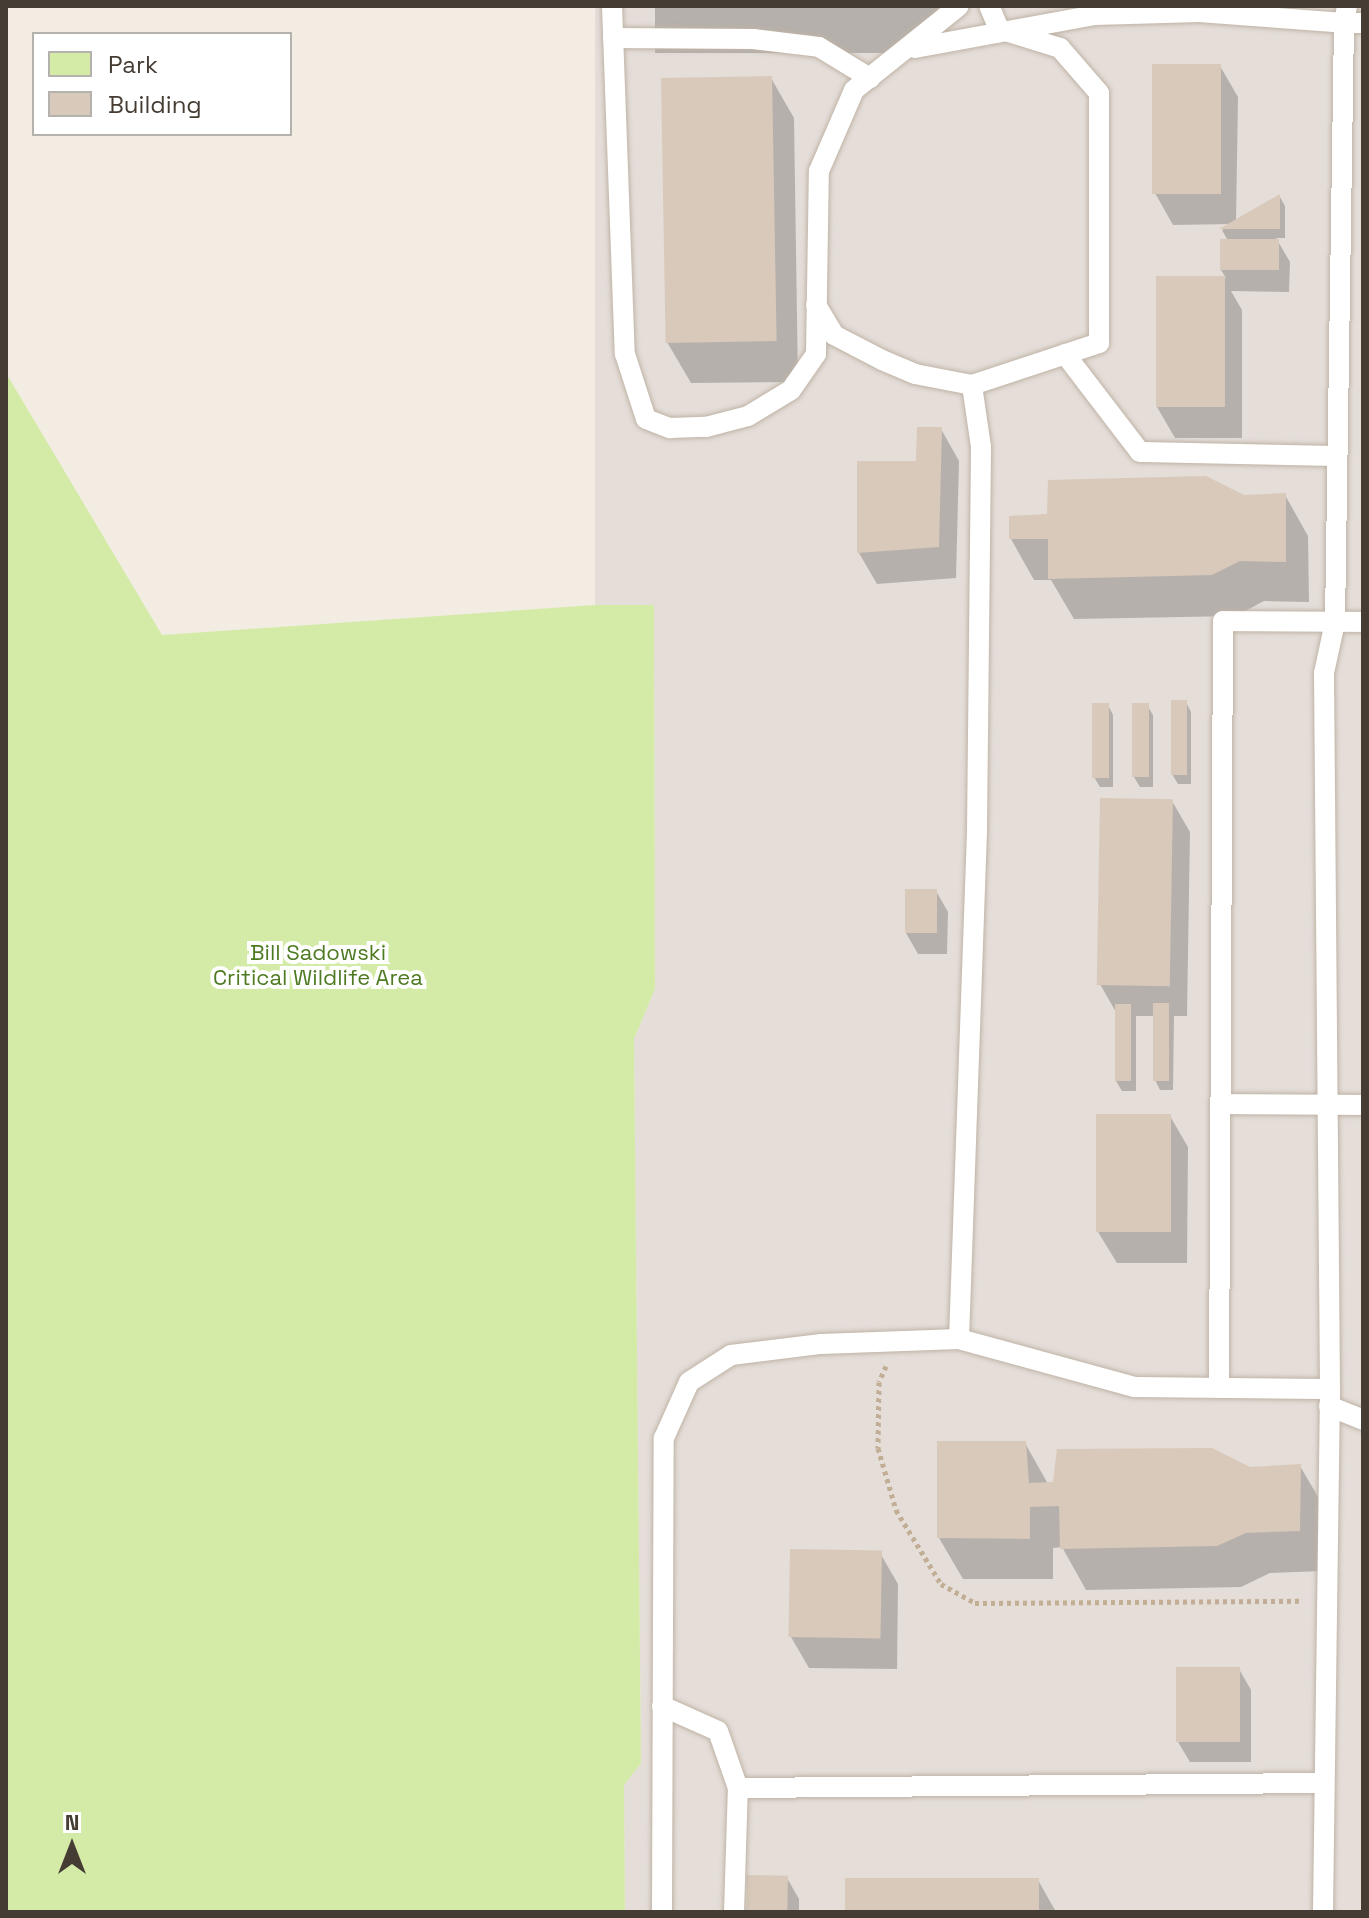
<!DOCTYPE html>
<html>
<head>
<meta charset="utf-8">
<style>
  body { margin:0 }
  #map { position:relative; width:1369px; height:1918px; overflow:hidden; background:#f3ece3; font-family:"Space Grotesk",sans-serif }
  div>[style] { position:absolute }
  .industrial>* { inset:0; background:#e4ddd8 }
  .green>* { inset:0; background:#d4eba8 }
  .shadow>* { inset:0; background:#0003; transform-origin:0 0 }
  .building>* { inset:0; background:#d8c9ba; transform-origin:0 0 }
  .path>* { height:5px; margin-top:-2.5px; transform-origin:0; background:repeating-linear-gradient(90deg,#c2ad95 0 4px,transparent 0 8px) }
  .roads { filter:drop-shadow(0 0 2px #bfb3a5) drop-shadow(0 0 2px #bfb3a5) }
  .service>* { height:20px; margin:-10px; padding:0 10px; transform-origin:10px; border-radius:10px; background:#fff }
  span { translate:-50% -50%; white-space:nowrap; text-align:center; line-height:1.15; -webkit-text-stroke:8px #fff; paint-order:stroke }
  .park-label { font-size:22px; color:#4e7a22 }
  .frame { position:absolute; inset:0; border:8px solid #453c33; pointer-events:none }
  .legend { position:absolute; left:32px; top:32px; width:260px; height:104px; box-sizing:border-box; background:#fff; border:2px solid #b5b1ad; margin:0; padding:10px 14px; list-style:none; font-size:24px; color:#453c33 }
  .legend li { display:flex; align-items:center; gap:16px; height:40px }
  .legend b { width:40px; border:2px solid #b5b1ad }
  .north { position:absolute; left:32px; top:1806px; width:80px; height:80px; -webkit-text-stroke:6px #fff; paint-order:stroke; rotate:0deg; font-size:22px; font-weight:700; line-height:32px; text-align:center; color:#453c33 }
  .north::after { content:''; display:block; margin:auto; width:28px; height:36px; background:#453c33; clip-path:polygon(50% 0,100% 100%,50% 72%,0 100%) }
</style>
</head>
<body>
<div id="map">
  <div class="industrial">
    <div style="clip-path:polygon(595px 6px,1363px 6px,1363px 1912px,625px 1912px,624px 1785px,641px 1763px,634px 1039px,655px 989px,654px 606px,595px 605px)"></div>
  </div>
  <div class="green">
    <div style="clip-path:polygon(6px 373px,162px 635px,595px 605px,654px 605px,655px 989px,634px 1039px,641px 1763px,624px 1785px,625px 1912px,6px 1912px)"></div>
  </div>
  <div class="shadow">
    <div style="left:655px;top:6px;width:283px;height:47px"></div>
    <div style="clip-path:polygon(1220px 66px,1238px 97px,1236px 222px,1280px 197px,1285px 206px,1285px 238px,1276px 238px,1290px 262px,1289px 292px,1231px 291px,1242px 310px,1242px 438px,1175px 438px,1157px 407px,1158px 278px,1226px 278px,1221px 270px,1228px 241px,1222px 230px,1232px 224px,1173px 225px,1155px 193px)"></div>
    <div style="clip-path:polygon(771px 78px,794px 118px,798px 382px,691px 383px,667px 342px)"></div>
    <div style="clip-path:polygon(941px 429px,959px 461px,956px 578px,877px 584px,859px 553px)"></div>
    <div style="clip-path:polygon(1285px 495px,1308px 536px,1309px 602px,1264px 601px,1236px 616px,1074px 619px,1051px 580px,1034px 580px,1011px 539px,1049px 516px)"></div>
    <div style="clip-path:polygon(1186px 702px,1191px 712px,1191px 784px,1178px 784px,1172px 774px)"></div>
    <div style="clip-path:polygon(1108px 705px,1113px 715px,1113px 787px,1100px 787px,1094px 777px)"></div>
    <div style="clip-path:polygon(1147px 705px,1153px 715px,1153px 787px,1140px 787px,1134px 777px)"></div>
    <div style="clip-path:polygon(1172px 801px,1190px 832px,1187px 1016px,1174px 1016px,1173px 1090px,1160px 1090px,1155px 1080px,1155px 1016px,1136px 1016px,1136px 1091px,1122px 1091px,1116px 1081px,1117px 1014px,1100px 984px)"></div>
    <div style="clip-path:polygon(936px 891px,948px 912px,947px 954px,918px 954px,906px 933px)"></div>
    <div style="clip-path:polygon(1170px 1116px,1188px 1147px,1187px 1263px,1117px 1263px,1098px 1232px)"></div>
    <div style="clip-path:polygon(1025px 1443px,1048px 1484px,1300px 1466px,1324px 1507px,1323px 1571px,1270px 1573px,1241px 1587px,1086px 1590px,1062px 1547px,1053px 1548px,1053px 1579px,963px 1579px,939px 1538px)"></div>
    <div style="clip-path:polygon(880px 1553px,898px 1584px,897px 1669px,809px 1668px,791px 1637px)"></div>
    <div style="clip-path:polygon(1362px 1602px,1363px 1602px,1363px 1857px)"></div>
    <div style="clip-path:polygon(1239px 1669px,1251px 1690px,1251px 1762px,1190px 1762px,1178px 1742px)"></div>
    <div style="clip-path:polygon(787px 1878px,799px 1899px,799px 1912px,747px 1912px)"></div>
    <div style="clip-path:polygon(1038px 1880px,1056px 1912px,1079px 1912px,848px 1912px)"></div>
  </div>
  <div class="building">
    <div style="left:1152px;top:64px;width:69px;height:130px"></div>
    <div style="left:772px;top:76px;width:265px;height:111px;rotate:89deg"></div>
    <div style="clip-path:polygon(1280px 194px,1280px 229px,1219px 229px)"></div>
    <div style="left:1220px;top:239px;width:59px;height:31px"></div>
    <div style="left:1156px;top:276px;width:69px;height:131px"></div>
    <div style="clip-path:polygon(917px 427px,942px 427px,939px 547px,857px 553px,857px 461px,916px 461px)"></div>
    <div style="clip-path:polygon(1206px 476px,1244px 495px,1286px 493px,1286px 562px,1240px 561px,1212px 575px,1048px 579px,1048px 539px,1009px 539px,1009px 516px,1047px 514px,1048px 480px)"></div>
    <div style="left:1171px;top:700px;width:16px;height:75px"></div>
    <div style="left:1092px;top:703px;width:17px;height:75px"></div>
    <div style="left:1132px;top:703px;width:17px;height:74px"></div>
    <div style="left:1100px;top:798px;width:73px;height:187px;rotate:1deg"></div>
    <div style="left:905px;top:889px;width:32px;height:44px"></div>
    <div style="left:1153px;top:1003px;width:16px;height:78px"></div>
    <div style="left:1115px;top:1004px;width:16px;height:77px"></div>
    <div style="left:1096px;top:1114px;width:75px;height:118px"></div>
    <div style="clip-path:polygon(937px 1441px,1026px 1441px,1029px 1483px,1053px 1482px,1057px 1449px,1212px 1448px,1250px 1467px,1301px 1464px,1300px 1531px,1246px 1533px,1217px 1546px,1060px 1549px,1059px 1506px,1030px 1507px,1030px 1539px,937px 1538px)"></div>
    <div style="left:790px;top:1549px;width:92px;height:88px;rotate:1deg"></div>
    <div style="left:1176px;top:1667px;width:64px;height:75px"></div>
    <div style="left:747px;top:1875px;width:41px;height:37px;rotate:1deg"></div>
    <div style="left:1039px;top:1878px;width:34px;height:194px;rotate:90deg"></div>
  </div>
  <div class="path">
    <div style="left:886px;top:1366px;width:17px;rotate:114deg"></div>
    <div style="left:879px;top:1382px;width:66px;rotate:90.9deg"></div>
    <div style="left:878px;top:1448px;width:65px;rotate:73.8deg"></div>
    <div style="left:896px;top:1510px;width:87px;rotate:58.7deg"></div>
    <div style="left:941px;top:1584px;width:39px;rotate:29deg"></div>
    <div style="left:975px;top:1603px;width:325px;rotate:-0.4deg"></div>
  </div>
  <div class="roads">
    <div class="service">
      <div style="left:612px;top:6px;width:348px;rotate:87.9deg"></div>
      <div style="left:625px;top:354px;width:68px;rotate:72.1deg"></div>
      <div style="left:646px;top:419px;width:26px;rotate:21deg"></div>
      <div style="left:670px;top:428px;width:36px;rotate:-2deg"></div>
      <div style="left:706px;top:427px;width:43px;rotate:-14.7deg"></div>
      <div style="left:748px;top:416px;width:50px;rotate:-31.2deg"></div>
      <div style="left:791px;top:390px;width:44px;rotate:-55.2deg"></div>
      <div style="left:816px;top:354px;width:183px;rotate:-89.1deg"></div>
      <div style="left:819px;top:171px;width:88px;rotate:-66.6deg"></div>
      <div style="left:854px;top:90px;width:134px;rotate:-38.7deg"></div>
      <div style="left:613px;top:38px;width:140px;rotate:0.4deg"></div>
      <div style="left:753px;top:39px;width:66px;rotate:6.9deg"></div>
      <div style="left:819px;top:47px;width:60px;rotate:31.3deg"></div>
      <div style="left:915px;top:48px;width:183px;rotate:-10.4deg"></div>
      <div style="left:1095px;top:15px;width:104px;rotate:-1.7deg"></div>
      <div style="left:1199px;top:12px;width:145px;rotate:4.3deg"></div>
      <div style="left:1344px;top:23px;width:17px;rotate:-80deg"></div>
      <div style="left:816px;top:305px;width:35px;rotate:59deg"></div>
      <div style="left:834px;top:335px;width:54px;rotate:27.5deg"></div>
      <div style="left:882px;top:360px;width:36px;rotate:23deg"></div>
      <div style="left:915px;top:374px;width:58px;rotate:10.9deg"></div>
      <div style="left:972px;top:385px;width:134px;rotate:-18.3deg"></div>
      <div style="left:1099px;top:343px;width:250px;rotate:-90deg"></div>
      <div style="left:1099px;top:93px;width:60px;rotate:-130.9deg"></div>
      <div style="left:1060px;top:48px;width:64px;rotate:-162.7deg"></div>
      <div style="left:999px;top:29px;width:25px;rotate:-113deg"></div>
      <div style="left:1065px;top:354px;width:123px;rotate:52.6deg"></div>
      <div style="left:1140px;top:452px;width:197px;rotate:1.2deg"></div>
      <div style="left:1220px;top:1104px;width:143px;rotate:0.4deg"></div>
      <div style="left:959px;top:1339px;width:509px;rotate:-87.97deg"></div>
      <div style="left:977px;top:830px;width:383px;rotate:-89.4deg"></div>
      <div style="left:981px;top:447px;width:63px;rotate:-98.3deg"></div>
      <div style="left:1219px;top:1388px;width:767px;rotate:-89.7deg"></div>
      <div style="left:1223px;top:621px;width:140px;rotate:0.4deg"></div>
      <div style="left:1329px;top:1406px;width:37px;rotate:22deg"></div>
      <div style="left:662px;top:1706px;width:61px;rotate:24.1deg"></div>
      <div style="left:718px;top:1731px;width:60px;rotate:70.7deg"></div>
      <div style="left:738px;top:1788px;width:583px;rotate:-0.49deg"></div>
      <div style="left:662px;top:1912px;width:474px;rotate:-89.8deg"></div>
      <div style="left:664px;top:1438px;width:61px;rotate:-65.9deg"></div>
      <div style="left:689px;top:1382px;width:50px;rotate:-32.7deg"></div>
      <div style="left:731px;top:1355px;width:91px;rotate:-7deg"></div>
      <div style="left:821px;top:1344px;width:138px;rotate:-2.1deg"></div>
      <div style="left:959px;top:1339px;width:181px;rotate:15.3deg"></div>
      <div style="left:1134px;top:1387px;width:196px;rotate:0.6deg"></div>
      <div style="left:734px;top:1912px;width:124px;rotate:-88.2deg"></div>
      <div style="left:1323px;top:1912px;width:523px;rotate:-89.23deg"></div>
      <div style="left:1330px;top:1389px;width:716px;rotate:-90.48deg"></div>
      <div style="left:1324px;top:673px;width:52px;rotate:-77.8deg"></div>
      <div style="left:1335px;top:622px;width:599px;rotate:-89.14deg"></div>
      <div style="left:1344px;top:23px;width:19px"></div>
    </div>
  </div>
  <div class="park-label">
    <span style="left:318px;top:965px">Bill Sadowski<br>Critical Wildlife Area</span>
  </div>
  <div class="frame"></div>
  <ul class="legend">
  <li><b style="height:22px;background:#d4eba8"></b>Park</li>
  <li><b style="height:22px;background:#d8c9ba"></b>Building</li>
  </ul>
  <div class="north">N</div>
</div>
</body>
</html>
